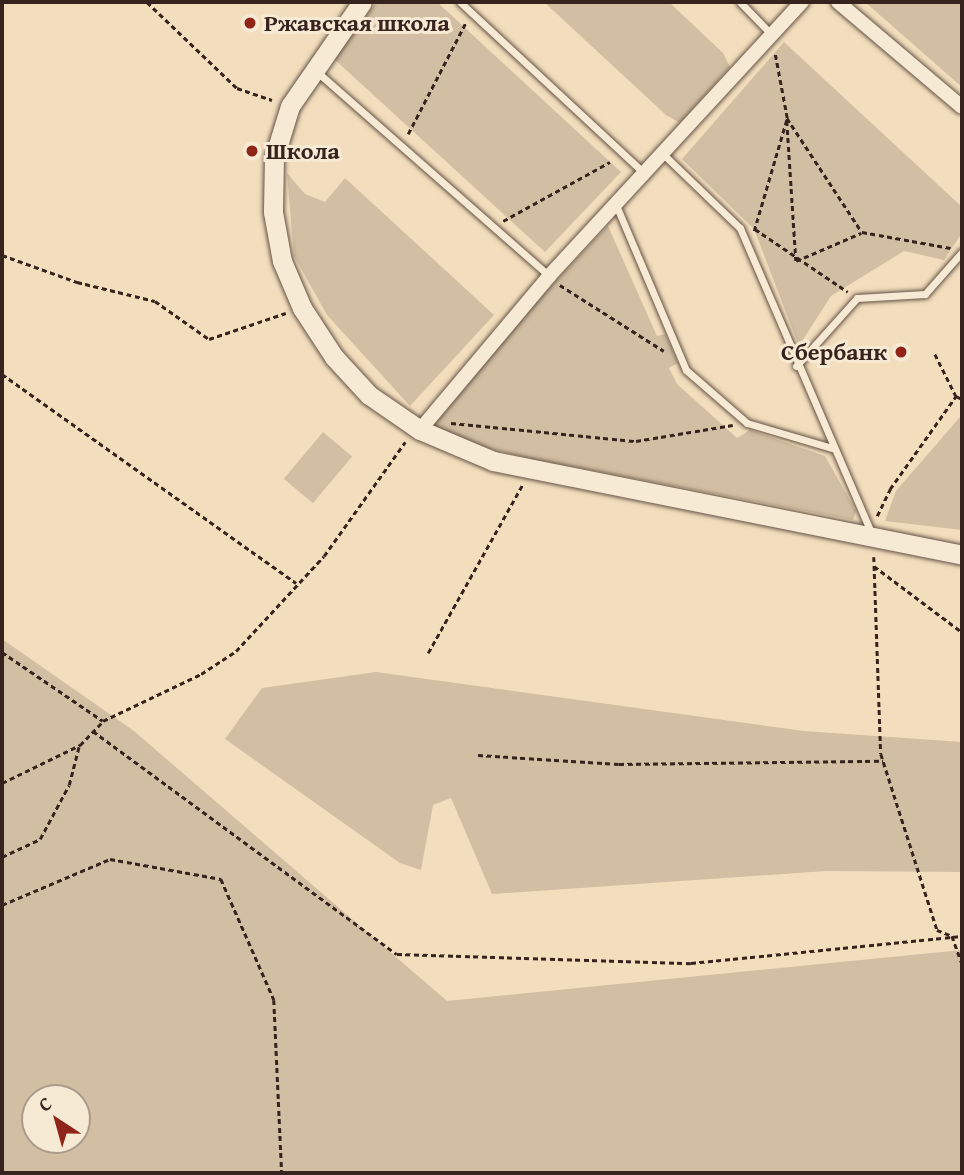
<!DOCTYPE html>
<html>
<head>
<meta charset="utf-8">
<style>
  body { margin:0 }
  #map { position:relative; width:964px; height:1175px; overflow:hidden; background:#f2debd; font-family:"Gentium Book Plus",serif }
  div>[style] { position:absolute }
  .green>* { inset:0; background:#d2bea2; transform-origin:0 0 }
  .path>* { height:2.5px; margin-top:-1.25px; transform-origin:0; background:repeating-linear-gradient(90deg,#36231d 0 5px,transparent 0 8.5px) }
  .roads { filter:drop-shadow(0 0 2px #655245) drop-shadow(0 0 2px #655245) }
  .service>* { height:7px; margin:-3.5px; padding:0 3.5px; transform-origin:3.5px; border-radius:3.5px; background:#f7ead4 }
  .minor>* { height:14px; margin:-7px; padding:0 7px; transform-origin:7px; border-radius:7px; background:#f7ead4 }
  .tertiary>* { height:19px; margin:-9.5px; padding:0 9.5px; transform-origin:9.5px; border-radius:9.5px; background:#f7ead4 }
  .dots>* { width:19px; height:19px; translate:-50% -50%; box-sizing:border-box; border:4px solid #f7ead4; border-radius:50% }
  span { translate:-50% -50%; white-space:nowrap; text-align:center; line-height:1.15; -webkit-text-stroke:6px #f7ead4; paint-order:stroke }
  .poi-label { font-size:24px; color:#36231d; font-weight:700 }
  .left { translate:0 -50%; text-align:left }
  .right { translate:-100% -50%; text-align:right }
  .frame { position:absolute; inset:0; border:4px solid #36231d; pointer-events:none }
  .north { position:absolute; left:21px; top:1084px; width:70px; height:70px; box-sizing:border-box; background:#f7ead4; border:2px solid #aa9a8b; border-radius:50%; rotate:324deg; font-size:19px; font-weight:700; line-height:28px; text-align:center; color:#36231d }
  .north::after { content:''; display:block; margin:auto; width:24px; height:32px; background:#8f2418; clip-path:polygon(50% 0,100% 100%,50% 72%,0 100%) }
</style>
</head>
<body>
<div id="map">
  <div class="green">
    <div style="clip-path:polygon(377px 2px,437px 2px,621px 172px,545px 252px,333px 58px)"></div>
    <div style="clip-path:polygon(544px 2px,669px 2px,723px 53px,730px 67px,680px 123px,666px 115px)"></div>
    <div style="clip-path:polygon(865px 2px,962px 2px,962px 87px,955px 81px)"></div>
    <div style="clip-path:polygon(784px 42px,962px 207px,962px 233px,944px 260px,904px 251px,831px 296px,799px 346px,754px 229px,682px 159px)"></div>
    <div style="clip-path:polygon(287px 173px,305px 194px,325px 202px,345px 178px,494px 315px,410px 406px,327px 315px,294px 256px)"></div>
    <div style="clip-path:polygon(608px 226px,657px 336px,665px 334px,678px 363px,669px 368px,677px 384px,737px 438px,750px 430px,825px 456px,856px 511px,853px 520px,533px 459px,470px 444px,434px 426px,445px 398px)"></div>
    <div style="clip-path:polygon(960px 417px,962px 530px,885px 521px,896px 491px)"></div>
    <div style="left:323px;top:432px;width:38px;height:61px;rotate:40deg"></div>
    <div style="clip-path:polygon(evenodd,2px 639px,134px 731px,447px 1001px,962px 950px,962px 1173px,2px 1173px,2px 639px,35px 1098px,77px 1098px,77px 1140px,35px 1140px,35px 1098px)"></div>
    <div style="clip-path:polygon(376px 672px,804px 731px,962px 742px,962px 872px,826px 871px,492px 894px,451px 798px,433px 805px,421px 870px,400px 863px,225px 739px,262px 688px)"></div>
  </div>
  <div class="path">
    <div style="left:147px;top:2px;width:124px;rotate:43.7deg"></div>
    <div style="left:237px;top:88px;width:37px;rotate:19deg"></div>
    <div style="left:787px;top:118px;width:136px;rotate:56.7deg"></div>
    <div style="left:862px;top:232px;width:90px;rotate:10.2deg"></div>
    <div style="left:787px;top:121px;width:140px;rotate:86.3deg"></div>
    <div style="left:796px;top:261px;width:71px;rotate:-23.3deg"></div>
    <div style="left:408px;top:134px;width:126px;rotate:-62.6deg"></div>
    <div style="left:503px;top:221px;width:122px;rotate:-28.9deg"></div>
    <div style="left:755px;top:229px;width:112px;rotate:34.1deg"></div>
    <div style="left:754px;top:231px;width:118px;rotate:-73.7deg"></div>
    <div style="left:787px;top:118px;width:65px;rotate:-100.6deg"></div>
    <div style="left:2px;top:255px;width:80px;rotate:19.8deg"></div>
    <div style="left:77px;top:282px;width:80px;rotate:13.7deg"></div>
    <div style="left:155px;top:301px;width:66px;rotate:35.1deg"></div>
    <div style="left:209px;top:339px;width:81px;rotate:-18.7deg"></div>
    <div style="left:560px;top:285px;width:123px;rotate:32.4deg"></div>
    <div style="left:935px;top:354px;width:47px;rotate:63.4deg"></div>
    <div style="left:956px;top:396px;width:7px;rotate:27deg"></div>
    <div style="left:2px;top:374px;width:361px;rotate:35.4deg"></div>
    <div style="left:451px;top:423px;width:186px;rotate:5.6deg"></div>
    <div style="left:636px;top:441px;width:98px;rotate:-9.4deg"></div>
    <div style="left:877px;top:516px;width:30px;rotate:-64deg"></div>
    <div style="left:890px;top:489px;width:114px;rotate:-54.6deg"></div>
    <div style="left:874px;top:557px;width:197px;rotate:88deg"></div>
    <div style="left:881px;top:754px;width:185px;rotate:72.3deg"></div>
    <div style="left:937px;top:930px;width:16px;rotate:22deg"></div>
    <div style="left:952px;top:936px;width:30px;rotate:70deg"></div>
    <div style="left:874px;top:566px;width:110px;rotate:36.9deg"></div>
    <div style="left:2px;top:652px;width:122px;rotate:34.3deg"></div>
    <div style="left:428px;top:653px;width:194px;rotate:-60.7deg"></div>
    <div style="left:93px;top:731px;width:377px;rotate:36.3deg"></div>
    <div style="left:397px;top:954px;width:294px;rotate:1.8deg"></div>
    <div style="left:691px;top:963px;width:272px;rotate:-5.7deg"></div>
    <div style="left:478px;top:755px;width:141px;rotate:3.7deg"></div>
    <div style="left:619px;top:764px;width:264px;rotate:-0.7deg"></div>
    <div style="left:2px;top:783px;width:87px;rotate:-26deg"></div>
    <div style="left:80px;top:745px;width:33px;rotate:-46deg"></div>
    <div style="left:103px;top:721px;width:109px;rotate:-25.6deg"></div>
    <div style="left:201px;top:674px;width:42px;rotate:-33.3deg"></div>
    <div style="left:236px;top:651px;width:129px;rotate:-47.2deg"></div>
    <div style="left:324px;top:556px;width:140px;rotate:-54.6deg"></div>
    <div style="left:2px;top:857px;width:42px;rotate:-25.3deg"></div>
    <div style="left:40px;top:839px;width:61px;rotate:-61.8deg"></div>
    <div style="left:69px;top:785px;width:40px;rotate:-75.6deg"></div>
    <div style="left:2px;top:905px;width:117px;rotate:-23.1deg"></div>
    <div style="left:110px;top:859px;width:113px;rotate:10.2deg"></div>
    <div style="left:221px;top:879px;width:132px;rotate:66.3deg"></div>
    <div style="left:274px;top:1000px;width:173px;rotate:87.4deg"></div>
  </div>
  <div class="roads">
    <div class="service">
      <div style="left:460px;top:2px;width:251px;rotate:42.9deg"></div>
      <div style="left:740px;top:2px;width:45px;rotate:45.9deg"></div>
      <div style="left:316px;top:71px;width:310px;rotate:41.3deg"></div>
      <div style="left:663px;top:154px;width:107px;rotate:43.9deg"></div>
      <div style="left:740px;top:228px;width:333px;rotate:66.7deg"></div>
      <div style="left:616px;top:205px;width:179px;rotate:67deg"></div>
      <div style="left:686px;top:370px;width:81px;rotate:41deg"></div>
      <div style="left:747px;top:423px;width:89px;rotate:16.4deg"></div>
      <div style="left:796px;top:366px;width:91px;rotate:-48.1deg"></div>
      <div style="left:857px;top:298px;width:68px;rotate:-3.4deg"></div>
      <div style="left:925px;top:294px;width:56px;rotate:-48.6deg"></div>
    </div>
    <div class="minor">
      <div style="left:838px;top:2px;width:162px;rotate:40.3deg"></div>
      <div style="left:420px;top:430px;width:201px;rotate:-50deg"></div>
      <div style="left:549px;top:276px;width:373px;rotate:-47.3deg"></div>
    </div>
    <div class="tertiary">
      <div style="left:362px;top:2px;width:126px;rotate:124.7deg"></div>
      <div style="left:290px;top:106px;width:54px;rotate:107.1deg"></div>
      <div style="left:274px;top:158px;width:54px;rotate:91.1deg"></div>
      <div style="left:273px;top:212px;width:50px;rotate:79.6deg"></div>
      <div style="left:282px;top:261px;width:51px;rotate:66.9deg"></div>
      <div style="left:302px;top:308px;width:59px;rotate:56.9deg"></div>
      <div style="left:334px;top:357px;width:52px;rotate:47.4deg"></div>
      <div style="left:369px;top:395px;width:62px;rotate:34.5deg"></div>
      <div style="left:420px;top:430px;width:79px;rotate:23deg"></div>
      <div style="left:493px;top:461px;width:478px;rotate:11.3deg"></div>
    </div>
  </div>
  <div class="dots">
    <div style="left:250px;top:23px;background:#8f2418"></div>
    <div style="left:252px;top:151px;background:#8f2418"></div>
    <div style="left:901px;top:352px;background:#8f2418"></div>
  </div>
  <div class="poi-label">
    <span class="left" style="left:264px;top:23px">Ржавская школа</span>
    <span class="left" style="left:266px;top:151px">Школа</span>
    <span class="right" style="left:887px;top:352px">Сбербанк</span>
  </div>
  <div class="frame"></div>
  <div class="north">С</div>
</div>
</body>
</html>
